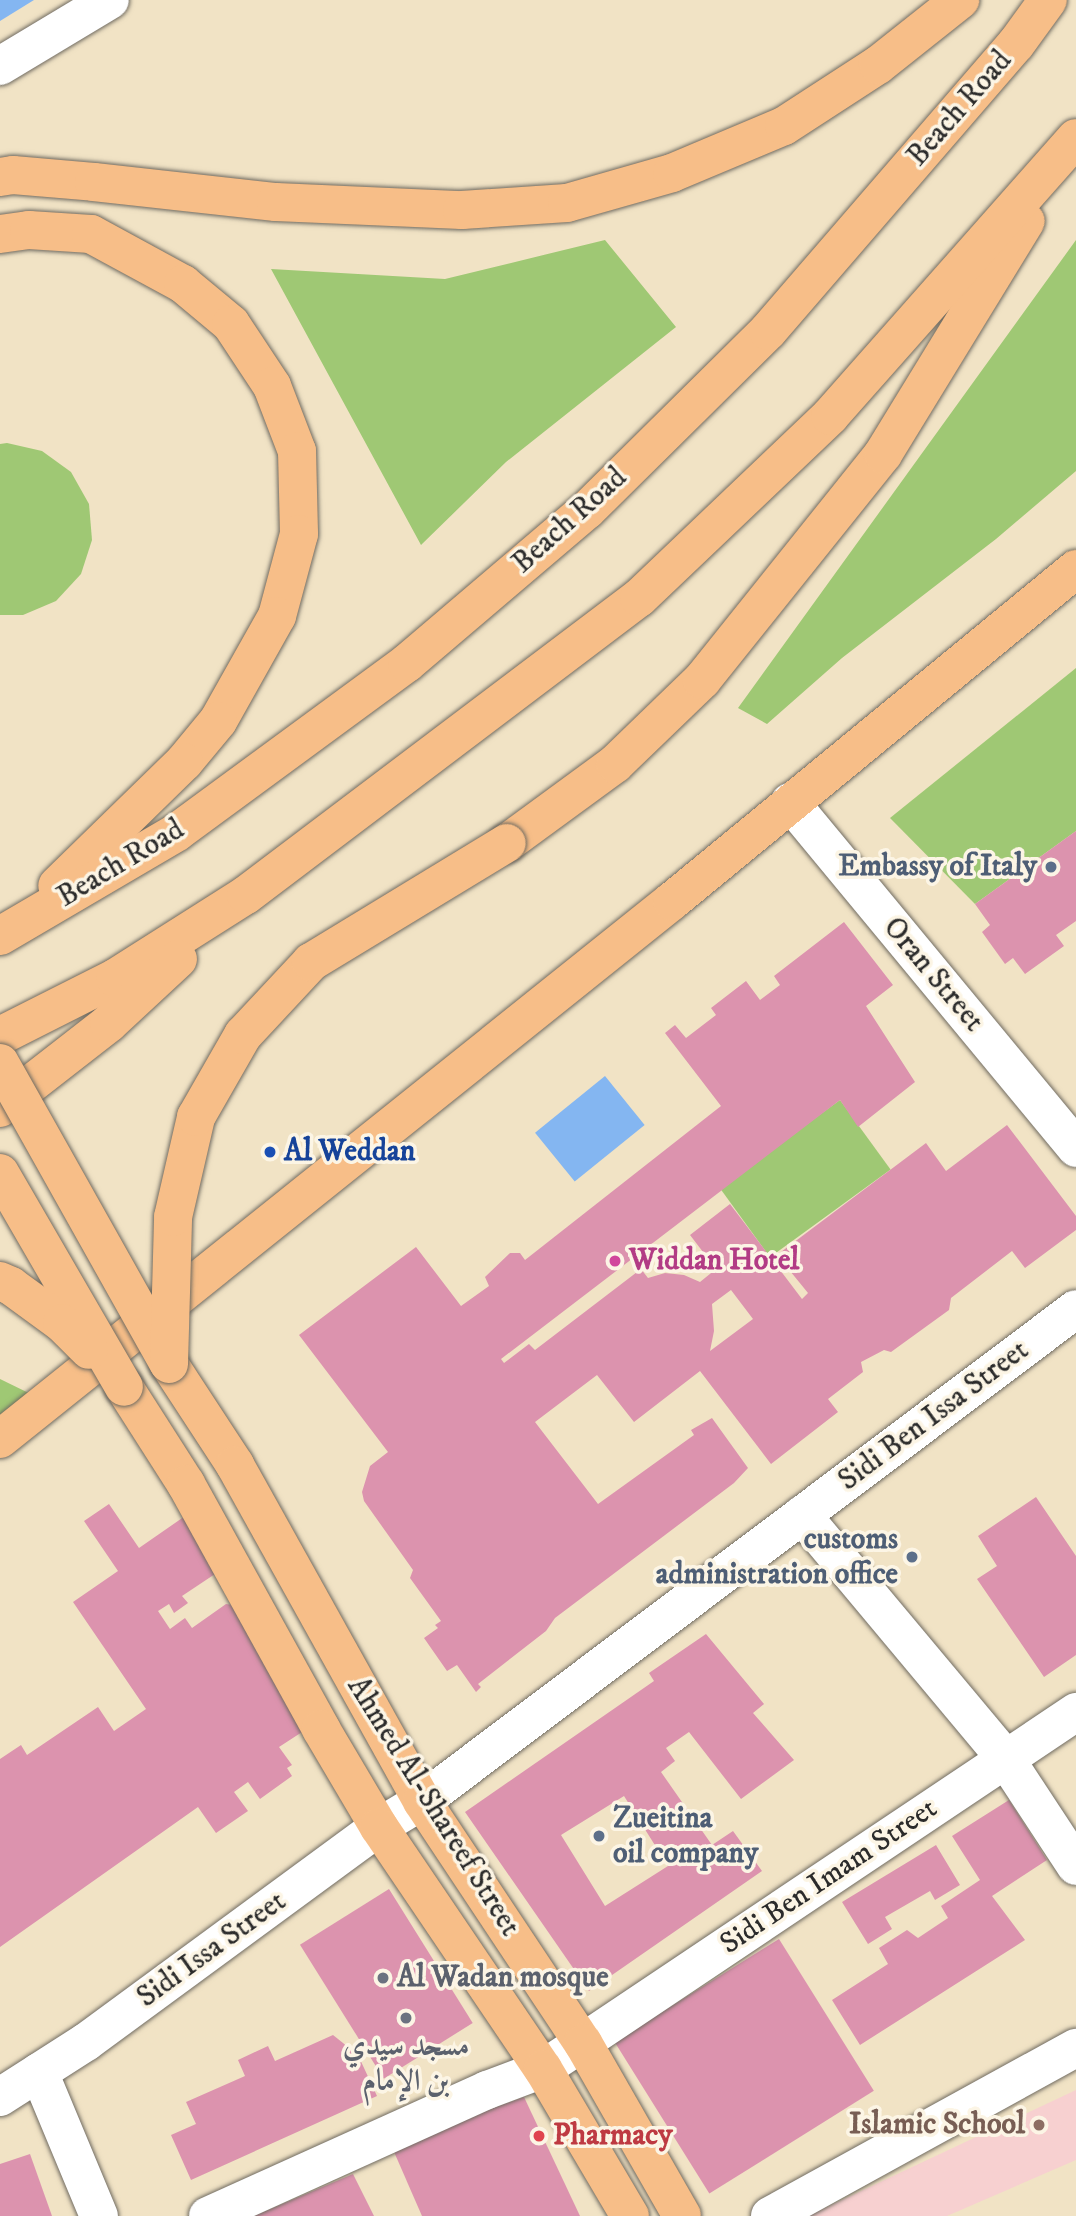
<!DOCTYPE html>
<html>
<head>
<meta charset="utf-8">
<style>
  body { margin:0 }
  #map { position:relative; width:1076px; height:2216px; overflow:hidden; background:#f1e3c5; font-family:"IM FELL DW Pica",Amiri,serif }
  div>[style] { position:absolute }
  .built>* { inset:0; background:#f7d0d0 }
  .green>* { inset:0; background:#9fc874; transform-origin:0 0 }
  .water>* { inset:0; background:#84b6f1; transform-origin:0 0 }
  .building>* { inset:0; background:#dc93ae; transform-origin:0 0 }
  .roads { filter:drop-shadow(0 0 2px #706b61) drop-shadow(0 0 2px #706b61) }
  .minor>* { height:38px; margin:-19px; padding:0 19px; transform-origin:19px; border-radius:19px; background:#fff }
  .major>* { height:38px; margin:-19px; padding:0 19px; transform-origin:19px; border-radius:19px; background:#f7be88 }
  .highway>* { height:38px; margin:-19px; padding:0 19px; transform-origin:19px; border-radius:19px; background:#f7be88 }
  .bridges { filter:drop-shadow(0 0 2px #706b61) drop-shadow(0 0 2px #706b61) }
  .highway-bridge>* { height:38px; margin:-19px; padding:0 19px; transform-origin:19px; border-radius:19px; background:#f7be88 }
  .dots>* { width:19px; height:19px; translate:-50% -50%; box-sizing:border-box; border:4px solid #fcf5e5; border-radius:50% }
  span { translate:-50% -50%; white-space:nowrap; text-align:center; line-height:1.15; -webkit-text-stroke:7px #fcf5e5; paint-order:stroke }
  .street-label { font-size:30px; color:#2b2b2b }
  .service-label { font-size:30px; color:#4e5e75; font-weight:700 }
  .right { translate:-100% -50%; text-align:right }
  .left { translate:0 -50%; text-align:left }
  .transit-label { font-size:30px; color:#164399; font-weight:700 }
  .hotel-label { font-size:30px; color:#b23c85; font-weight:700 }
  .worship-label { font-size:30px; color:#5b616d; font-weight:700 }
  .education-label { font-size:30px; color:#785e54; font-weight:700 }
  .health-label { font-size:30px; color:#be3a42; font-weight:700 }
</style>
</head>
<body>
<div id="map">
  <div class="built">
    <div style="clip-path:polygon(1076px 2090px,1076px 2160px,947px 2216px,808px 2216px)"></div>
  </div>
  <div class="green">
    <div style="clip-path:polygon(605px 240px,676px 327px,506px 462px,421px 545px,271px 269px,445px 279px)"></div>
    <div style="clip-path:polygon(1076px 240px,1076px 471px,996px 539px,842px 658px,767px 724px,738px 708px)"></div>
    <div style="clip-path:polygon(7px 443px,42px 451px,71px 472px,89px 504px,92px 540px,81px 574px,56px 601px,23px 615px,0 615px,0 444px)"></div>
    <div style="clip-path:polygon(1076px 668px,1076px 831px,975px 904px,890px 818px)"></div>
    <div style="left:840px;top:1100px;width:86px;height:149px;rotate:54deg"></div>
    <div style="clip-path:polygon(0 1379px,41px 1399px,0 1427px)"></div>
  </div>
  <div class="water">
    <div style="clip-path:polygon(0 0,34px 0,0 21px)"></div>
    <div style="left:605px;top:1076px;width:63px;height:90px;rotate:51deg"></div>
  </div>
  <div class="building">
    <div style="clip-path:polygon(1076px 831px,1076px 921px,1056px 935px,1064px 946px,1025px 974px,1013px 958px,1005px 964px,982px 932px,990px 925px,975px 904px)"></div>
    <div style="clip-path:polygon(evenodd,844px 922px,893px 985px,866px 1006px,915px 1082px,858px 1127px,840px 1100px,501px 1359px,504px 1363px,529px 1344px,535px 1350px,641px 1269px,648px 1278px,665px 1273px,684px 1275px,700px 1282px,716px 1269px,690px 1235px,730px 1204px,802px 1299px,808px 1293px,777px 1255px,926px 1143px,946px 1171px,1007px 1125px,1076px 1216px,1076px 1230px,1025px 1268px,1012px 1251px,951px 1298px,949px 1310px,891px 1352px,884px 1350px,861px 1362px,863px 1372px,828px 1399px,838px 1412px,771px 1464px,700px 1371px,634px 1422px,597px 1375px,535px 1422px,598px 1504px,694px 1435px,691px 1430px,712px 1418px,748px 1468px,734px 1483px,555px 1618px,546px 1631px,478px 1684px,481px 1687px,476px 1692px,457px 1665px,447px 1671px,424px 1638px,438px 1628px,435px 1625px,441px 1621px,410px 1578px,413px 1570px,364px 1501px,362px 1492px,370px 1466px,388px 1452px,299px 1335px,416px 1247px,461px 1306px,489px 1286px,485px 1277px,510px 1253px,520px 1253px,525px 1260px,721px 1106px,665px 1033px,675px 1025px,686px 1038px,716px 1015px,711px 1008px,746px 981px,760px 1000px,780px 985px,774px 976px,844px 922px,731px 1290px,753px 1319px,710px 1351px,714px 1331px,712px 1304px,731px 1290px)"></div>
    <div style="clip-path:polygon(1036px 1497px,1076px 1556px,1076px 1655px,1044px 1677px,977px 1579px,997px 1566px,978px 1536px)"></div>
    <div style="clip-path:polygon(109px 1504px,139px 1548px,188px 1514px,224px 1568px,182px 1596px,188px 1603px,174px 1613px,169px 1604px,158px 1611px,170px 1629px,185px 1618px,192px 1628px,226px 1604px,239px 1606px,316px 1723px,279px 1747px,292px 1765px,287px 1768px,292px 1776px,260px 1799px,248px 1782px,234px 1792px,248px 1811px,216px 1833px,198px 1807px,0 1947px,0 1759px,21px 1745px,27px 1755px,98px 1707px,114px 1731px,146px 1709px,73px 1602px,118px 1571px,84px 1521px)"></div>
    <div style="clip-path:polygon(evenodd,706px 1634px,764px 1704px,753px 1713px,794px 1760px,741px 1799px,689px 1732px,666px 1748px,675px 1761px,661px 1772px,712px 1845px,733px 1831px,762px 1871px,589px 1991px,465px 1812px,654px 1681px,649px 1673px,706px 1634px,624px 1796px,668px 1866px,605px 1906px,561px 1835px,624px 1796px)"></div>
    <div style="clip-path:polygon(1009px 1800px,1047px 1860px,992px 1896px,1025px 1940px,860px 2045px,832px 2000px,888px 1964px,879px 1948px,907px 1930px,918px 1938px,948px 1918px,941px 1906px,980px 1880px,952px 1836px)"></div>
    <div style="clip-path:polygon(936px 1845px,960px 1885px,935px 1900px,930px 1891px,885px 1917px,892px 1929px,868px 1944px,842px 1902px)"></div>
    <div style="left:389px;top:1889px;width:158px;height:105px;rotate:58deg"></div>
    <div style="left:779px;top:1939px;width:179px;height:194px;rotate:58deg"></div>
    <div style="clip-path:polygon(333px 2035px,358px 2055px,377px 2096px,191px 2180px,171px 2135px,196px 2124px,186px 2102px,245px 2076px,238px 2060px,268px 2046px,275px 2061px)"></div>
    <div style="clip-path:polygon(524px 2097px,580px 2216px,422px 2216px,391px 2145px)"></div>
    <div style="clip-path:polygon(30px 2154px,52px 2216px,0 2216px,0 2164px)"></div>
    <div style="clip-path:polygon(353px 2174px,374px 2216px,254px 2216px)"></div>
  </div>
  <div class="roads">
    <div class="minor">
      <div style="left:0;top:66px;width:128px;rotate:-31deg"></div>
      <div style="left:790px;top:802px;width:449px;rotate:50.4deg"></div>
      <div style="left:802px;top:1515px;width:317px;rotate:50.1deg"></div>
      <div style="left:1005px;top:1758px;width:129px;rotate:56.7deg"></div>
      <div style="left:39px;top:2072px;width:156px;rotate:67.4deg"></div>
      <div style="left:0;top:2097px;width:102px;rotate:-32.6deg"></div>
      <div style="left:86px;top:2042px;width:363px;rotate:-36.3deg"></div>
      <div style="left:379px;top:1827px;width:50px;rotate:-31.2deg"></div>
      <div style="left:422px;top:1801px;width:818px;rotate:-36.95deg"></div>
      <div style="left:208px;top:2216px;width:306px;rotate:-24.3deg"></div>
      <div style="left:487px;top:2090px;width:60px;rotate:-20.6deg"></div>
      <div style="left:543px;top:2069px;width:642px;rotate:-33.81deg"></div>
      <div style="left:770px;top:2216px;width:349px;rotate:-28.8deg"></div>
    </div>
    <div class="major">
      <div style="left:0;top:1439px;width:861px;rotate:-38.68deg"></div>
      <div style="left:672px;top:901px;width:523px;rotate:-39.41deg"></div>
    </div>
    <div class="highway">
      <div style="left:0;top:177px;width:13px;rotate:-9deg"></div>
      <div style="left:13px;top:175px;width:81px;rotate:4.9deg"></div>
      <div style="left:94px;top:182px;width:183px;rotate:6.3deg"></div>
      <div style="left:276px;top:202px;width:186px;rotate:2.5deg"></div>
      <div style="left:462px;top:210px;width:105px;rotate:-3.8deg"></div>
      <div style="left:567px;top:203px;width:109px;rotate:-15.9deg"></div>
      <div style="left:672px;top:173px;width:121px;rotate:-22.8deg"></div>
      <div style="left:784px;top:126px;width:112px;rotate:-33deg"></div>
      <div style="left:878px;top:65px;width:105px;rotate:-38.4deg"></div>
      <div style="left:0;top:234px;width:29px;rotate:-8deg"></div>
      <div style="left:29px;top:230px;width:62px;rotate:3.7deg"></div>
      <div style="left:91px;top:234px;width:105px;rotate:28.5deg"></div>
      <div style="left:183px;top:284px;width:62px;rotate:39.8deg"></div>
      <div style="left:231px;top:324px;width:74px;rotate:56.5deg"></div>
      <div style="left:272px;top:386px;width:70px;rotate:69deg"></div>
      <div style="left:297px;top:451px;width:83px;rotate:88.6deg"></div>
      <div style="left:299px;top:534px;width:85px;rotate:105deg"></div>
      <div style="left:277px;top:616px;width:120px;rotate:119.3deg"></div>
      <div style="left:218px;top:721px;width:53px;rotate:129.7deg"></div>
      <div style="left:184px;top:762px;width:177px;rotate:135.7deg"></div>
      <div style="left:507px;top:843px;width:134px;rotate:-36.2deg"></div>
      <div style="left:615px;top:764px;width:121px;rotate:-44deg"></div>
      <div style="left:702px;top:680px;width:290px;rotate:-51.3deg"></div>
      <div style="left:883px;top:454px;width:273px;rotate:-58.5deg"></div>
      <div style="left:0;top:936px;width:205px;rotate:-30.4deg"></div>
      <div style="left:177px;top:832px;width:285px;rotate:-36.3deg"></div>
      <div style="left:407px;top:663px;width:236px;rotate:-40.4deg"></div>
      <div style="left:587px;top:510px;width:255px;rotate:-44.7deg"></div>
      <div style="left:768px;top:331px;width:379px;rotate:-49.2deg"></div>
      <div style="left:1016px;top:44px;width:54px;rotate:-54deg"></div>
      <div style="left:0;top:1036px;width:129px;rotate:-26.8deg"></div>
      <div style="left:115px;top:978px;width:155px;rotate:-32.4deg"></div>
      <div style="left:246px;top:895px;width:493px;rotate:-37.1deg"></div>
      <div style="left:639px;top:598px;width:264px;rotate:-43.6deg"></div>
      <div style="left:830px;top:416px;width:371px;rotate:-48.5deg"></div>
      <div style="left:0;top:1108px;width:138px;rotate:-37.9deg"></div>
      <div style="left:109px;top:1023px;width:94px;rotate:-42.8deg"></div>
      <div style="left:169px;top:1364px;width:121px;rotate:56.8deg"></div>
      <div style="left:235px;top:1465px;width:385px;rotate:60.9deg"></div>
      <div style="left:422px;top:1801px;width:291px;rotate:56.4deg"></div>
      <div style="left:583px;top:2043px;width:199px;rotate:60.2deg"></div>
      <div style="left:124px;top:1387px;width:115px;rotate:57.4deg"></div>
      <div style="left:186px;top:1484px;width:280px;rotate:61.1deg"></div>
      <div style="left:321px;top:1729px;width:114px;rotate:59.4deg"></div>
      <div style="left:379px;top:1827px;width:292px;rotate:55.9deg"></div>
      <div style="left:543px;top:2069px;width:171px;rotate:59.4deg"></div>
    </div>
  </div>
  <div class="bridges">
    <div class="highway-bridge">
      <div style="left:0;top:1063px;width:343px;rotate:60.7deg"></div>
      <div style="left:0;top:1173px;width:247px;rotate:59.9deg"></div>
      <div style="left:0;top:1281px;width:12px;rotate:24deg"></div>
      <div style="left:11px;top:1286px;width:63px;rotate:36deg"></div>
      <div style="left:62px;top:1323px;width:38px;rotate:45deg"></div>
      <div style="left:169px;top:1364px;width:147px;rotate:-88.4deg"></div>
      <div style="left:173px;top:1217px;width:103px;rotate:-77deg"></div>
      <div style="left:196px;top:1117px;width:95px;rotate:-60.2deg"></div>
      <div style="left:243px;top:1035px;width:100px;rotate:-47deg"></div>
      <div style="left:311px;top:962px;width:229px;rotate:-31.3deg"></div>
    </div>
  </div>
  <div class="dots">
    <div style="left:1051px;top:867px;background:#5c6f8a"></div>
    <div style="left:270px;top:1152px;background:#1a4fb4"></div>
    <div style="left:615px;top:1261px;background:#d1479c"></div>
    <div style="left:912px;top:1557px;background:#5c6f8a"></div>
    <div style="left:599px;top:1836px;background:#5c6f8a"></div>
    <div style="left:383px;top:1978px;background:#6b7280"></div>
    <div style="left:406px;top:2018px;background:#6b7280"></div>
    <div style="left:1039px;top:2125px;background:#8d6e63"></div>
    <div style="left:539px;top:2136px;background:#e0444e"></div>
  </div>
  <div class="street-label">
    <span style="left:960px;top:109px;rotate:-49deg">Beach Road</span>
    <span style="left:570px;top:521px;rotate:-42deg">Beach Road</span>
    <span style="left:121px;top:864px;rotate:-31deg">Beach Road</span>
    <span style="left:933px;top:975px;rotate:50deg">Oran Street</span>
    <span style="left:934px;top:1416px;rotate:-37deg">Sidi Ben Issa Street</span>
    <span style="left:433px;top:1807px;rotate:58deg">Ahmed Al-Shareef Street</span>
    <span style="left:829px;top:1877px;rotate:-34deg">Sidi Ben Imam Street</span>
    <span style="left:212px;top:1950px;rotate:-36deg">Sidi Issa Street</span>
  </div>
  <div class="service-label">
    <span class="right" style="left:1037px;top:867px">Embassy of Italy</span>
    <span class="right" style="left:898px;top:1557px">customs<br>administration office</span>
    <span class="left" style="left:613px;top:1836px">Zueitina<br>oil company</span>
  </div>
  <div class="transit-label">
    <span class="left" style="left:284px;top:1152px">Al Weddan</span>
  </div>
  <div class="hotel-label">
    <span class="left" style="left:629px;top:1261px">Widdan Hotel</span>
  </div>
  <div class="worship-label">
    <span class="left" style="left:397px;top:1978px">Al Wadan mosque</span>
    <span style="left:406px;top:2064px">مسجد سيدي<br>بن الإمام</span>
  </div>
  <div class="education-label">
    <span class="right" style="left:1025px;top:2125px">Islamic School</span>
  </div>
  <div class="health-label">
    <span class="left" style="left:553px;top:2136px">Pharmacy</span>
  </div>
</div>
</body>
</html>
